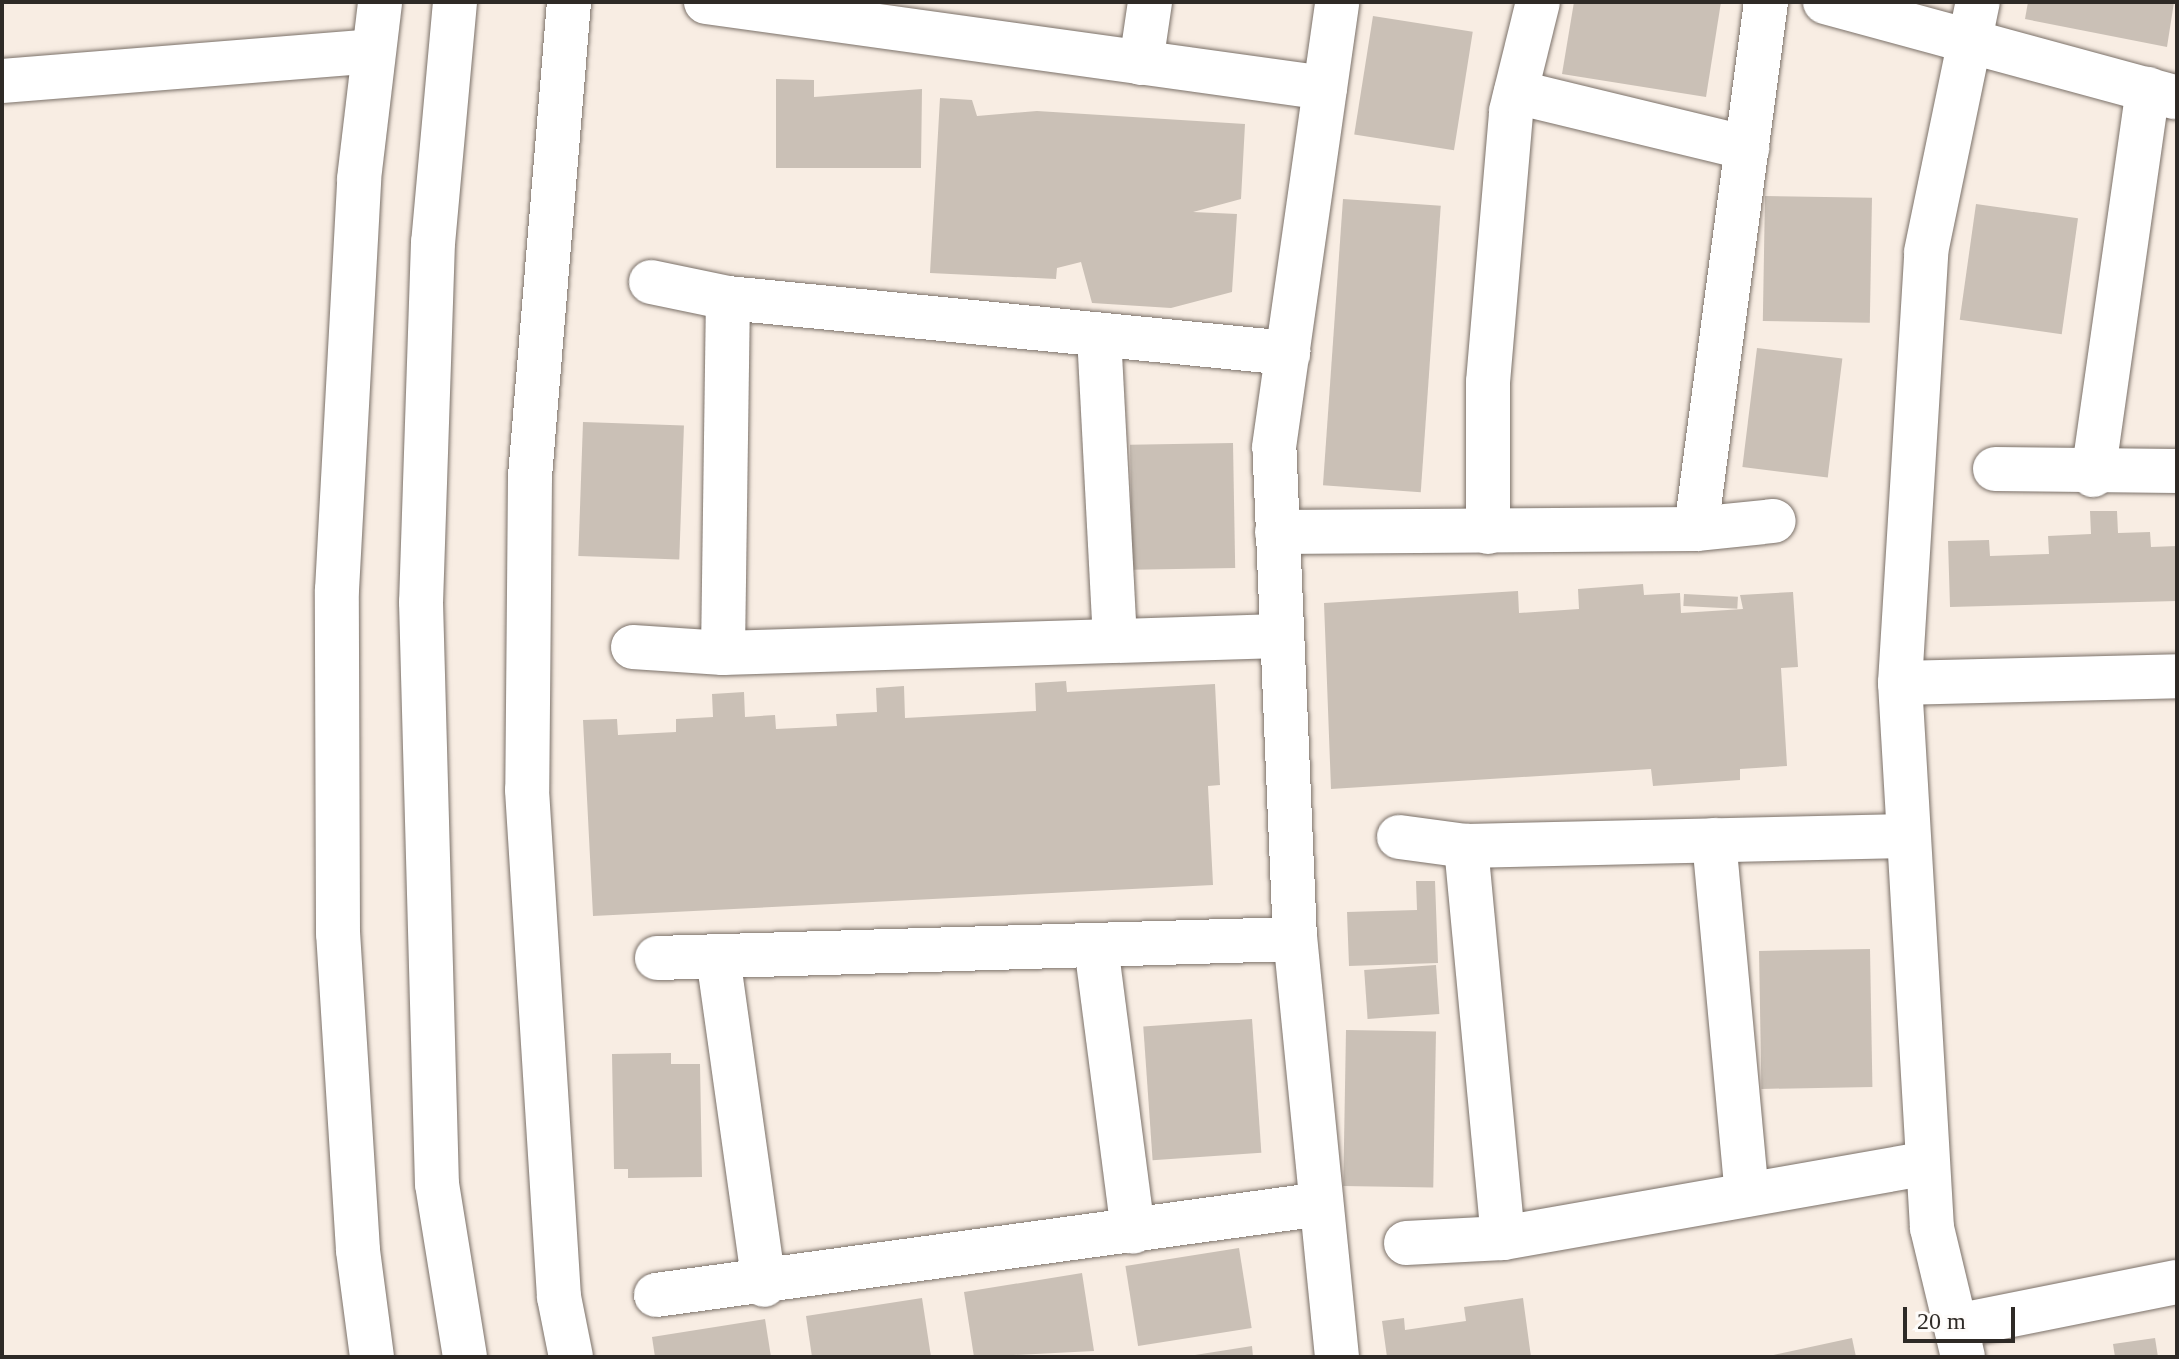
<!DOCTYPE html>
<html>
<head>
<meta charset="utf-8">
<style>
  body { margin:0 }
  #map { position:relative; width:2179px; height:1359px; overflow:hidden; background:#f8ede3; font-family:"Times New Roman",serif }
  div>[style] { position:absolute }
  .building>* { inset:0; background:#cac0b6; transform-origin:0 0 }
  .roads { filter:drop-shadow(0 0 2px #7b7169) drop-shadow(0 0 2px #7b7169) }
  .minor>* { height:44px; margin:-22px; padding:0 22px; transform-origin:22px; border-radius:22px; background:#fff }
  span { translate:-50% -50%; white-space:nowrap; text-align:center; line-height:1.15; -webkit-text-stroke:6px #fefcfa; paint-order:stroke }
  .frame { position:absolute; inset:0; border:4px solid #2e2a26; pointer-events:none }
  .scale { position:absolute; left:1903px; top:1307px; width:112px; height:36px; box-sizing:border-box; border:4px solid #2e2a26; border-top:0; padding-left:10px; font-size:24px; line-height:28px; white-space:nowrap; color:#2e2a26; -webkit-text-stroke:6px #fefcfa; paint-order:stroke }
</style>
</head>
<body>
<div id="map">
  <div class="building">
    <div style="clip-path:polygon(1574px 2px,1721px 2px,1706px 97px,1562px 74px)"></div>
    <div style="clip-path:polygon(2028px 2px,2174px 2px,2167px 47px,2025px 19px)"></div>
    <div style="left:1373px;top:16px;width:101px;height:120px;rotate:9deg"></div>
    <div style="clip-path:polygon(776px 79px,814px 80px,814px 97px,922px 89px,921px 168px,776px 168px)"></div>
    <div style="clip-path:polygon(940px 98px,972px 100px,977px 116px,1037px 111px,1245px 124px,1241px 199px,1193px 212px,1237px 214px,1232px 292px,1171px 308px,1092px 303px,1081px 262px,1057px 268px,1056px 279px,930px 273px)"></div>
    <div style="left:1765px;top:196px;width:107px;height:125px;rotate:1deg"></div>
    <div style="left:1343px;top:199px;width:98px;height:287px;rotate:4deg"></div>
    <div style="left:1976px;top:204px;width:103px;height:117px;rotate:8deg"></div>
    <div style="left:1757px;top:348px;width:86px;height:120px;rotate:7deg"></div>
    <div style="left:583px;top:422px;width:101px;height:134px;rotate:2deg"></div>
    <div style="left:1233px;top:443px;width:125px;height:103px;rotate:89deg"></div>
    <div style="clip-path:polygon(2090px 511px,2117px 511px,2118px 533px,2150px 532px,2151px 547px,2177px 546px,2177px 601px,1950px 607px,1948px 541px,1989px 540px,1990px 556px,2049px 554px,2048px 536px,2091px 534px)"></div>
    <div style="clip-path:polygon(1643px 584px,1644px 595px,1680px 593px,1681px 613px,1743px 609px,1740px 595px,1793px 592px,1798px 667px,1781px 668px,1787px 766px,1740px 769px,1740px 780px,1653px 786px,1651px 769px,1331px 789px,1324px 603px,1518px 591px,1519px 613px,1579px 609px,1578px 589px)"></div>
    <div style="left:1684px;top:594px;width:54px;height:12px;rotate:3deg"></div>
    <div style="clip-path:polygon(1066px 681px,1067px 692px,1215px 684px,1220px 785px,1208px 786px,1213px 885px,593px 916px,583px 720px,617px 719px,618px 735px,676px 732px,676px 719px,713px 717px,712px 694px,744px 692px,745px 717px,775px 715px,776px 729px,837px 726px,836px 714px,877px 712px,876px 688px,904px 686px,905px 718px,1036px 711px,1035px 683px)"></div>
    <div style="clip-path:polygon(1416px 881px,1435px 881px,1438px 963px,1349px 966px,1347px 912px,1417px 910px)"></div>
    <div style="left:1870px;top:949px;width:138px;height:111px;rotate:89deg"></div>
    <div style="left:1436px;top:965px;width:49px;height:72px;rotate:86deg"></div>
    <div style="left:1252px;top:1019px;width:134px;height:109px;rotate:86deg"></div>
    <div style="left:1346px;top:1030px;width:90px;height:156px;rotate:1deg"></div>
    <div style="clip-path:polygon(671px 1053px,671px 1064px,700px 1064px,702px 1177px,628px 1178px,628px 1169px,614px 1169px,612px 1054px)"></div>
    <div style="left:1239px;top:1248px;width:81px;height:115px;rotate:81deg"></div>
    <div style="clip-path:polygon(1082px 1273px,1094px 1351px,974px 1357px,964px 1292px)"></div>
    <div style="clip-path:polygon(922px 1298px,931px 1357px,812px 1357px,806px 1316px)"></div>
    <div style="clip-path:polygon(1523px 1298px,1531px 1357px,1387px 1357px,1382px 1321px,1404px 1318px,1405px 1330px,1466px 1321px,1464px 1307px)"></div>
    <div style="clip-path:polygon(765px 1319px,771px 1357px,655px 1357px,652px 1337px)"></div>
    <div style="clip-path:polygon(1852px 1338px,1856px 1357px,1769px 1357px,1769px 1356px)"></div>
    <div style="clip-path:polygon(2155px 1338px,2158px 1357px,2115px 1357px,2113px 1344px)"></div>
    <div style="clip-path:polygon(1252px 1346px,1253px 1357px,1195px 1357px,1195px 1355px)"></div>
  </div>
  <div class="roads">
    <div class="minor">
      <div style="left:455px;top:2px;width:241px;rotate:95.2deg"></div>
      <div style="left:433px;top:242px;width:360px;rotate:91.9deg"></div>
      <div style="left:421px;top:602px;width:582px;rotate:88.43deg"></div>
      <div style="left:437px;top:1184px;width:175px;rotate:80.8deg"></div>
      <div style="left:569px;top:2px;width:476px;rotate:94.7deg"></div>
      <div style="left:530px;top:476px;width:314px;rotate:90.5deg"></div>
      <div style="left:527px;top:790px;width:508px;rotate:86.39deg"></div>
      <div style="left:559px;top:1297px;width:61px;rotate:78.7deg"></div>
      <div style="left:706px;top:2px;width:625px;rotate:7.91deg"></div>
      <div style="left:1825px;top:2px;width:363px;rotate:15.2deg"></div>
      <div style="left:1141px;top:63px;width:62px;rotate:-81.6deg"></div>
      <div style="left:2px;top:81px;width:371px;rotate:-4.6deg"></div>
      <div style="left:1516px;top:92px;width:238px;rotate:13.6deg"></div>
      <div style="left:651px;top:282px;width:79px;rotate:11.7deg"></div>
      <div style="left:728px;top:298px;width:563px;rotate:5.61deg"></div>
      <div style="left:1099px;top:335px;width:306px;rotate:87deg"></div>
      <div style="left:1995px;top:469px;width:182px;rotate:0.6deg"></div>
      <div style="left:2093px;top:475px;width:390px;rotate:-81.9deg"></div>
      <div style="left:1696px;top:529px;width:532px;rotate:-82.43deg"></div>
      <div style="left:1277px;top:532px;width:419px;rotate:-0.4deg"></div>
      <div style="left:1696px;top:529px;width:78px;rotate:-5.9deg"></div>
      <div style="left:1488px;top:532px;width:150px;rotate:-90deg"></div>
      <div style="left:1488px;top:382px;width:272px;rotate:-85.1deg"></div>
      <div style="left:1511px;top:111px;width:112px;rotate:-76.1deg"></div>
      <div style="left:633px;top:647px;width:90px;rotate:3.8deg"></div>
      <div style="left:723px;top:653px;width:557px;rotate:-1.75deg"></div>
      <div style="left:723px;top:653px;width:355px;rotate:-89.2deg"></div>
      <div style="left:1900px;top:683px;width:277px;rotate:-1.4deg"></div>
      <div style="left:1399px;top:837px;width:68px;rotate:7.7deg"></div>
      <div style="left:1714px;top:840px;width:356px;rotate:84.7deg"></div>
      <div style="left:1096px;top:946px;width:288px;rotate:82.6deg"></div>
      <div style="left:718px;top:957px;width:331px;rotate:82deg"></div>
      <div style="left:657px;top:958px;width:638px;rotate:-1.71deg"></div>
      <div style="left:1503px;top:1238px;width:394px;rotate:-95.4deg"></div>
      <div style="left:1466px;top:846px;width:440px;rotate:-1.3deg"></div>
      <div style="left:1406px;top:1243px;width:97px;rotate:-3deg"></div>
      <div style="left:1503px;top:1238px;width:431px;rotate:-10deg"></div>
      <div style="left:656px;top:1295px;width:671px;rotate:-7.79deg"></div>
      <div style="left:1956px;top:1326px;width:225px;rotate:-11.3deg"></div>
      <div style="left:372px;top:1357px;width:108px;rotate:-97.5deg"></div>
      <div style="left:358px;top:1250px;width:317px;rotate:-93.6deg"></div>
      <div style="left:338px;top:934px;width:344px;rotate:-90.2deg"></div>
      <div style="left:337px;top:590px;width:412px;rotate:-86.9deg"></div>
      <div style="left:359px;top:179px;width:178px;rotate:-83.2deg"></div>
      <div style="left:1337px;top:1357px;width:420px;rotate:-95.7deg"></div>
      <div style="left:1295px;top:939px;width:492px;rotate:-92.4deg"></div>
      <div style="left:1274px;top:447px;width:449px;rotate:-81.9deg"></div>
      <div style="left:1963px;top:1357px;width:133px;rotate:-103.5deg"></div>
      <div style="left:1932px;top:1228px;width:546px;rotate:-93.36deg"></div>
      <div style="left:1900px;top:683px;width:432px;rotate:-86.5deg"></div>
      <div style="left:1926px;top:252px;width:255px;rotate:-78.3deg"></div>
    </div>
  </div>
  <div class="frame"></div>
  <div class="scale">20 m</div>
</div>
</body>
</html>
